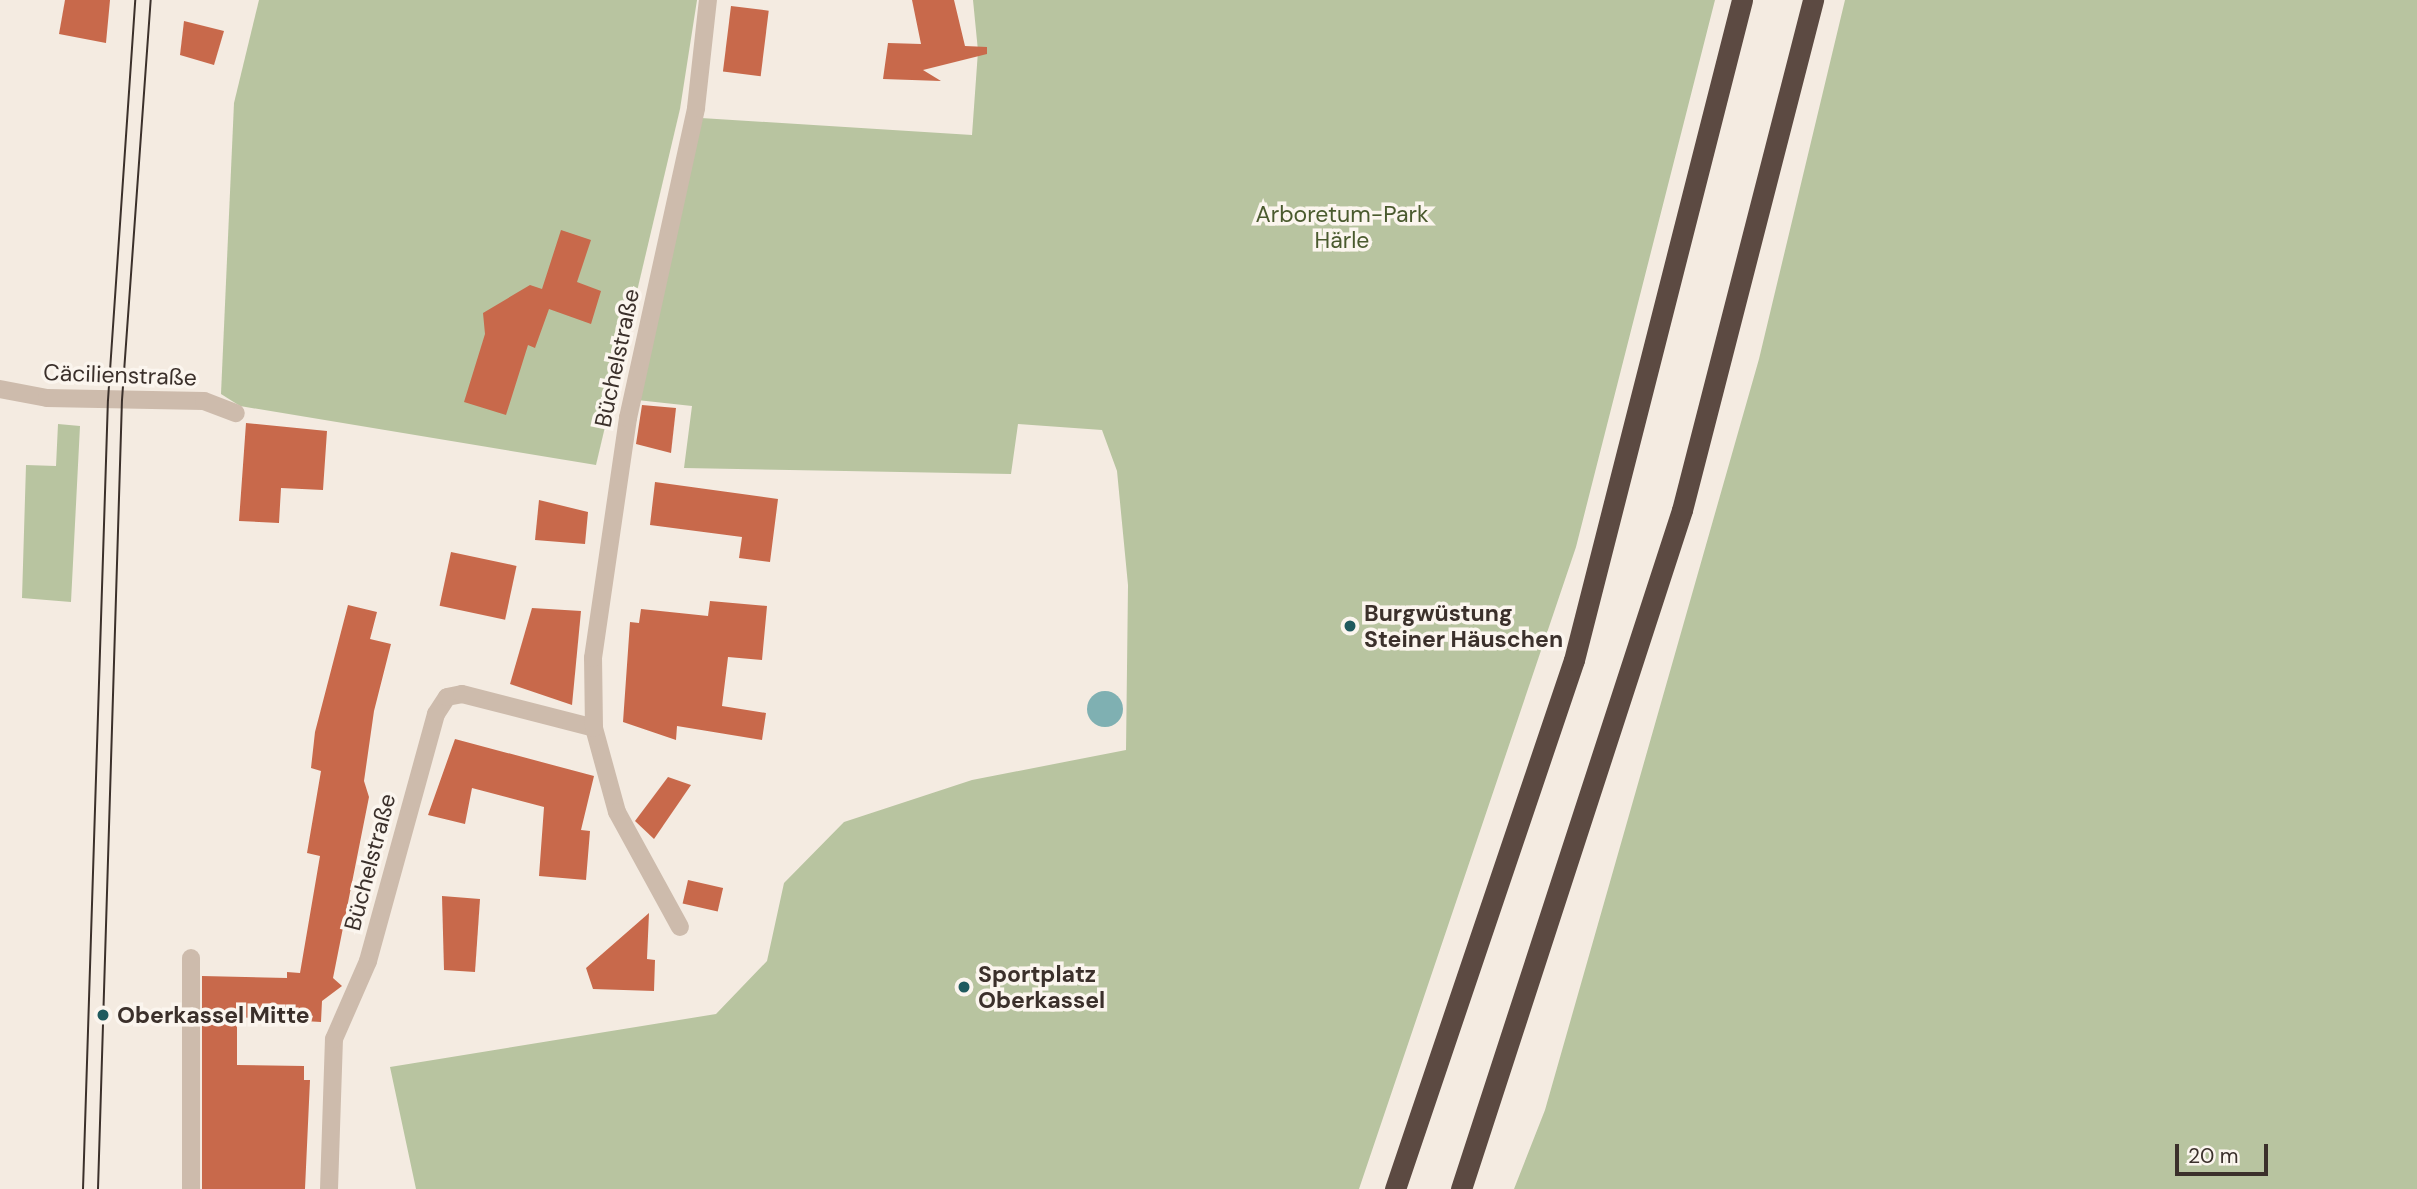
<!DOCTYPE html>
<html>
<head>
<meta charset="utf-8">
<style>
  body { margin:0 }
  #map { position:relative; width:2417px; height:1189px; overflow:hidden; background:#f4ebe1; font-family:"DM Sans",sans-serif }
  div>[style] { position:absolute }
  .green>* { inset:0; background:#b8c4a0 }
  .water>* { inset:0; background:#7fb0b2 }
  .round { border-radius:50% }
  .building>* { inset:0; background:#c8694b; transform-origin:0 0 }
  .lane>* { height:18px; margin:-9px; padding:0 9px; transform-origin:9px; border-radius:9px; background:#cdbbac }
  .street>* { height:18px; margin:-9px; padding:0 9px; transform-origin:9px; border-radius:9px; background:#cdbbac }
  .highway>* { height:21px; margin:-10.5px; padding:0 10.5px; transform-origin:10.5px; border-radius:10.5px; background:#5c4a42 }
  .tram>* { height:2px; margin:-1px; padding:0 1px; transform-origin:1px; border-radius:1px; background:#3b302b }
  .dots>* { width:19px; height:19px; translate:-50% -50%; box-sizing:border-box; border:4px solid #fbf5ee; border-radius:50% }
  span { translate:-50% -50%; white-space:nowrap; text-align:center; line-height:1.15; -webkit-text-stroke:7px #fbf5ee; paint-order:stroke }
  .park-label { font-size:23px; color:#4a5a2e }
  .street-label { font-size:23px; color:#3b302b }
  .poi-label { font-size:23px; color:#3b302b; font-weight:700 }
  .left { translate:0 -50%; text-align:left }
  .scale { position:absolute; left:2175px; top:1144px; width:93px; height:32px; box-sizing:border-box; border:4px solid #3b302b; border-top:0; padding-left:9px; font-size:21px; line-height:24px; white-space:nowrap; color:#3b302b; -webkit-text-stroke:5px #fbf5ee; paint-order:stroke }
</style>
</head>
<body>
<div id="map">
  <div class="green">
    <div style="clip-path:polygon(259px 0,697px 0,680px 109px,596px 465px,240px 406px,221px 394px,234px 103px)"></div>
    <div style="clip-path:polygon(973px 0,1715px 0,1576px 547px,1359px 1189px,416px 1189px,390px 1067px,716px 1014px,767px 961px,784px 883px,844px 822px,972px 780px,1126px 750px,1128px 585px,1117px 471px,1102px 430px,1018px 424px,1011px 474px,684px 468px,692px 406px,637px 400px,701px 118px,972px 135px,978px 51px)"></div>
    <div style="clip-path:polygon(1845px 0,2417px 0,2417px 1189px,1514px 1189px,1545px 1110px,1759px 359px)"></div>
    <div style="clip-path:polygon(58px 424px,80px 426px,71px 602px,22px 598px,26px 465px,56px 466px)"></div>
  </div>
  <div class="water">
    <div class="round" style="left:1087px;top:691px;width:36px;height:36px"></div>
  </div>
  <div class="building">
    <div style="clip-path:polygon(65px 0,110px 0,106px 43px,59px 34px)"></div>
    <div style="clip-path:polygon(912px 0,954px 0,965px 46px,987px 47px,987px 54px,923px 70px,941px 81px,883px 79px,888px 43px,921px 44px)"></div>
    <div style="left:731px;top:6px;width:38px;height:66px;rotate:7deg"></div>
    <div style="clip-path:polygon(184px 21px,224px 31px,214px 65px,180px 55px)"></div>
    <div style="clip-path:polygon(561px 230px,591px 240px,577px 282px,601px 291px,591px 324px,549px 309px,535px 348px,528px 345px,506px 415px,464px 402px,485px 334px,483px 313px,530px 285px,542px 289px)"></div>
    <div style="clip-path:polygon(642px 405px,676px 408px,671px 453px,636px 444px)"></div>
    <div style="clip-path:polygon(246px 423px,327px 431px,323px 490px,281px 488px,279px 523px,239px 521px)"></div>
    <div style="clip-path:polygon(655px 482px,778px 499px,770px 562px,739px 558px,742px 537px,650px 525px)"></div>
    <div style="clip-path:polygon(539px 500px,588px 512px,585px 544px,535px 540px)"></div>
    <div style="left:451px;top:552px;width:67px;height:55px;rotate:12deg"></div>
    <div style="clip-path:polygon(710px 601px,767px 606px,762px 660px,728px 657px,722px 706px,766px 713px,762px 740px,677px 726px,676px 740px,623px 722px,630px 622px,639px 623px,641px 609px,708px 616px)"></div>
    <div style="clip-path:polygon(348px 605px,377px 612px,370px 639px,391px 644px,374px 711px,364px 781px,369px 797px,333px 978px,342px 986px,322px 1001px,321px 1022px,237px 1017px,237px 1065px,304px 1066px,304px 1080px,310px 1080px,305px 1189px,202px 1189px,202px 976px,287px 978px,287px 972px,300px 973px,320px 856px,307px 853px,321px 771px,311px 768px,315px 732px)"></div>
    <div style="clip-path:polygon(532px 608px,581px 611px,572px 705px,510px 684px)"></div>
    <div style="clip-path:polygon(455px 739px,594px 776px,581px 830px,590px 831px,586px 880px,539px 876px,544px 807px,472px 788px,465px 824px,428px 815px)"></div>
    <div style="clip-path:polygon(668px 777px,691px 785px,654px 839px,635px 821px)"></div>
    <div style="left:688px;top:880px;width:36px;height:24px;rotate:13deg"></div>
    <div style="clip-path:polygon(442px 896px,480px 899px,475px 972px,444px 970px)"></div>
    <div style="clip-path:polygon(649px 913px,647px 959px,655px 960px,654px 991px,593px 989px,586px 968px)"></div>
  </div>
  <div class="lane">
    <div style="left:191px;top:1189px;width:231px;rotate:-90deg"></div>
  </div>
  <div class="street">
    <div style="left:0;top:389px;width:48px;rotate:10.8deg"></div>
    <div style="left:47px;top:398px;width:157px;rotate:1.1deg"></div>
    <div style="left:204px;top:401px;width:34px;rotate:21deg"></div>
    <div style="left:594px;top:728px;width:87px;rotate:74.7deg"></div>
    <div style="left:617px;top:812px;width:131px;rotate:61.3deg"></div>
    <div style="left:329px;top:1189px;width:150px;rotate:-88.1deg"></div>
    <div style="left:334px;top:1039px;width:85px;rotate:-66.4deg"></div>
    <div style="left:368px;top:961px;width:256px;rotate:-74.6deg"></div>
    <div style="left:436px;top:714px;width:20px;rotate:-57deg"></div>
    <div style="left:447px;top:697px;width:15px;rotate:-11deg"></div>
    <div style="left:462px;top:694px;width:136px;rotate:14.4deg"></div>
    <div style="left:594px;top:728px;width:70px;rotate:-90.8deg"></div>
    <div style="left:593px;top:658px;width:243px;rotate:-81.7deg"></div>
    <div style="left:628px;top:418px;width:317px;rotate:-77.6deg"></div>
    <div style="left:696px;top:108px;width:109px;rotate:-83.7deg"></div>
  </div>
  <div class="highway">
    <div style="left:1395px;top:1189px;width:558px;rotate:-71.31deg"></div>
    <div style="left:1574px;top:660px;width:681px;rotate:-75.72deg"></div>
    <div style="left:1461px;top:1189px;width:714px;rotate:-71.97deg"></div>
    <div style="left:1682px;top:510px;width:527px;rotate:-75.59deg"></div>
  </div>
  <div class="tram">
    <div style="left:83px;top:1189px;width:789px;rotate:-88.19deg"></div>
    <div style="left:108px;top:400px;width:401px;rotate:-86.1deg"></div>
    <div style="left:98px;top:1189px;width:789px;rotate:-88.26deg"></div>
    <div style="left:122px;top:400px;width:401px;rotate:-85.9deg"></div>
  </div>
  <div class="dots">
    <div style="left:1350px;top:626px;background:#1f5a5e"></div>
    <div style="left:964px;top:987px;background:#1f5a5e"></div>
    <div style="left:103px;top:1015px;background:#1f5a5e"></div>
  </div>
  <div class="park-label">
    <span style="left:1342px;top:227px">Arboretum-Park<br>Härle</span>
  </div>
  <div class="street-label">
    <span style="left:617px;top:358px;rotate:-78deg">Büchelstraße</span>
    <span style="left:120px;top:375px;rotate:2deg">Cäcilienstraße</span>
    <span style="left:370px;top:862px;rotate:-75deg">Büchelstraße</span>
  </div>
  <div class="poi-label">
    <span class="left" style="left:1364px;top:626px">Burgwüstung<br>Steiner Häuschen</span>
    <span class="left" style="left:978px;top:987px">Sportplatz<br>Oberkassel</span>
    <span class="left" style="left:117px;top:1015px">Oberkassel Mitte</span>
  </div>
  <div class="scale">20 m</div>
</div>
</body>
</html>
